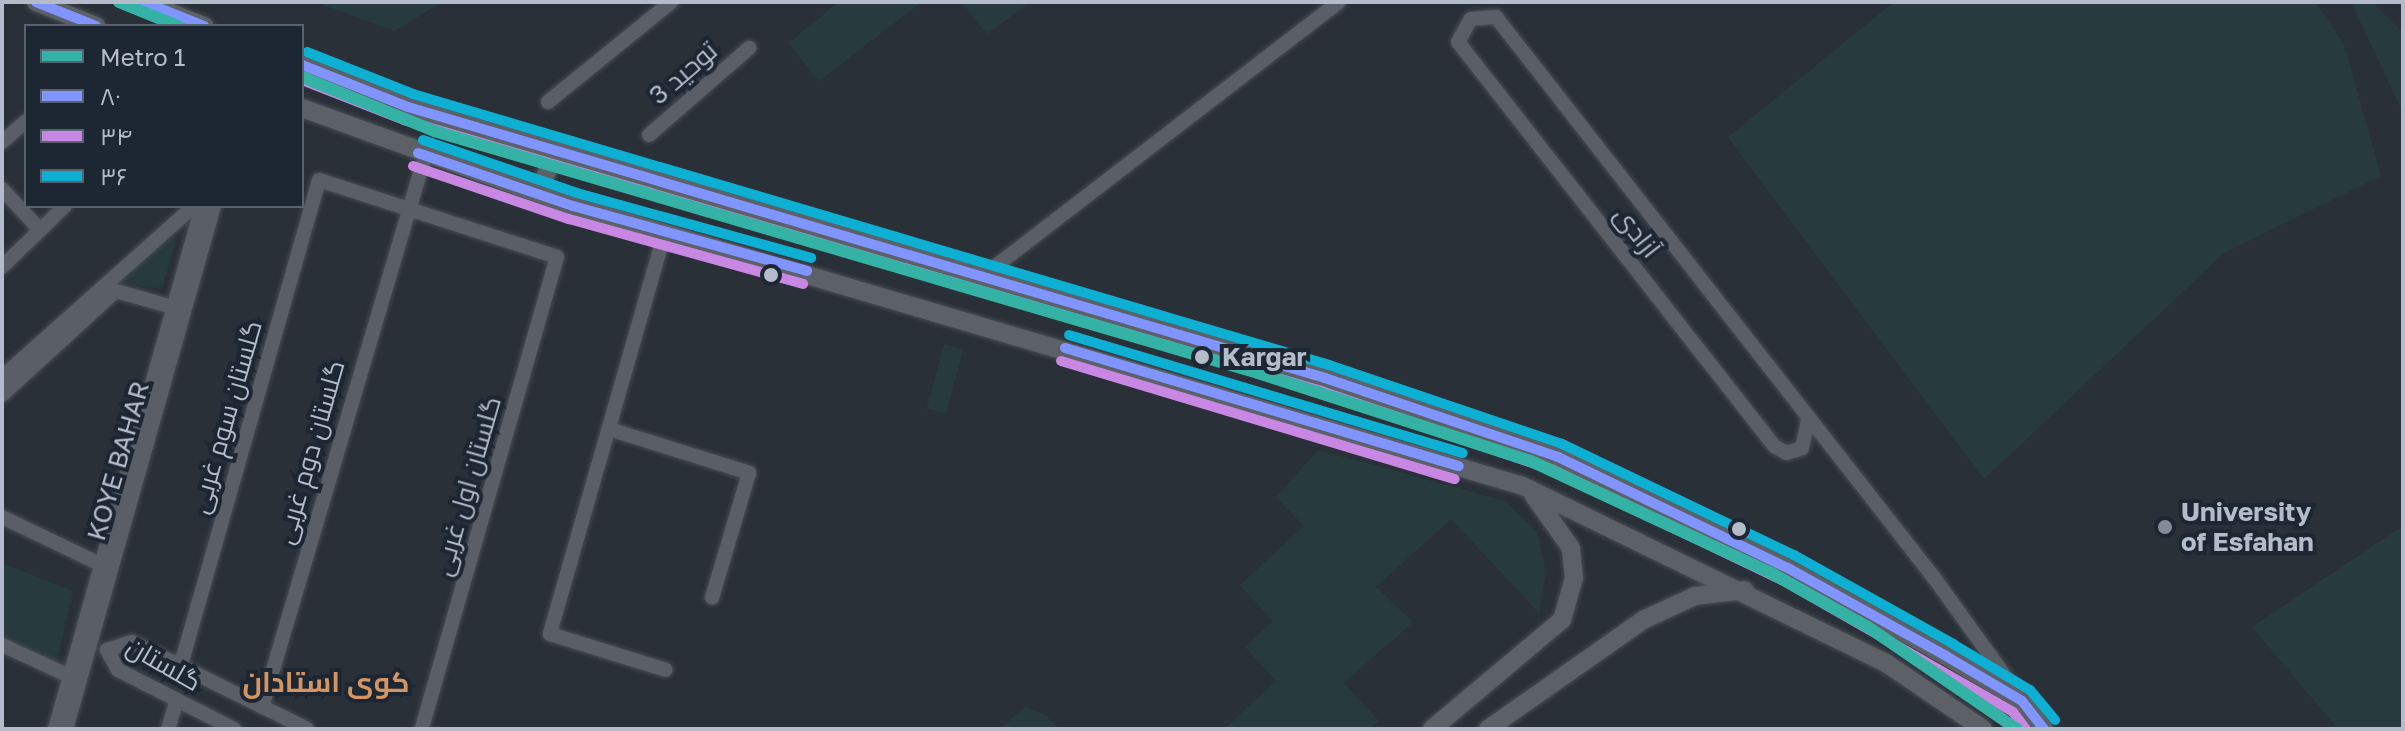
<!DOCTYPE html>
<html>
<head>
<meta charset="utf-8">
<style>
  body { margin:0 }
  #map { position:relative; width:2405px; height:731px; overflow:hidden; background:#2a3038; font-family:"Golos Text",Cairo,sans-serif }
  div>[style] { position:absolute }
  .green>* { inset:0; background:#273a3e; transform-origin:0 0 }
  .roads { filter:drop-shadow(0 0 2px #484c53) drop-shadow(0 0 2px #484c53) }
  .minor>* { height:14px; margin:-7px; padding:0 7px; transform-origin:7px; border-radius:7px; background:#5a5e66 }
  .major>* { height:18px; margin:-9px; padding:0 9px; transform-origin:9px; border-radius:9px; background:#5c6168 }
  .bus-1>* { height:10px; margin:-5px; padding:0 5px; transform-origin:5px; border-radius:5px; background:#8095ff }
  .bus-2>* { height:10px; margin:-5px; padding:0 5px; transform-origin:5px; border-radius:5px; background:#c787e3 }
  .bus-3>* { height:10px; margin:-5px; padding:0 5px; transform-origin:5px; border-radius:5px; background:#0dafd3 }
  .metro-1>* { height:12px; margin:-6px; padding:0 6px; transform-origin:6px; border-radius:6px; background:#34b2a6 }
  .dots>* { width:22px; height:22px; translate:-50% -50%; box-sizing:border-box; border:4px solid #1d2633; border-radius:50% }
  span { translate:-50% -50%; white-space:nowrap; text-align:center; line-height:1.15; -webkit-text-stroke:8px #1d2633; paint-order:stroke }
  .street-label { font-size:26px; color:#b4bcc9 }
  .stop-label { font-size:26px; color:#b4bcc9; font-weight:700 }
  .left { translate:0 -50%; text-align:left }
  .poi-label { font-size:26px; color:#b4bcc9; font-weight:700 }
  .neighbourhood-label { font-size:28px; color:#d59563; font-weight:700 }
  .frame { position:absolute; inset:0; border:4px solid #b4bcc9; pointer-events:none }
  .legend { position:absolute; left:24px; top:24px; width:280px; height:184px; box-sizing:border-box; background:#1d2633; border:2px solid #59626f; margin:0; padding:10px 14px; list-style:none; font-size:24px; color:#b4bcc9 }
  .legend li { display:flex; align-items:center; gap:16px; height:40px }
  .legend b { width:40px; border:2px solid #59626f }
</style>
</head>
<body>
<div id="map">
  <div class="green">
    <div style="clip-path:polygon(315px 2px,442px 2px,395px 31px)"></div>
    <div style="clip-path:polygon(839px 2px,922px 2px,819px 81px,788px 43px)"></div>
    <div style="clip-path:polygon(961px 2px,1030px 2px,987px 34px)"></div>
    <div style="clip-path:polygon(1894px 2px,2315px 2px,2344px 44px,2381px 176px,2224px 253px,1984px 479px,1728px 137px)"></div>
    <div style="clip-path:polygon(2351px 2px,2372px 2px,2403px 32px,2403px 113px)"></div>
    <div style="clip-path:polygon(173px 232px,177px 237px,162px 289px,117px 282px)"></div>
    <div style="left:944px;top:344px;width:20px;height:67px;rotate:15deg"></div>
    <div style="clip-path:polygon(1318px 450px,1505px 501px,1537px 532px,1546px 572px,1539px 613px,1451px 519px,1376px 587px,1413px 622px,1344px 683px,1379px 721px,1369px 729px,1224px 729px,1276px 681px,1245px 647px,1273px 621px,1240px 585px,1304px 526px,1276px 497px)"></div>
    <div style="clip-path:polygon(2403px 526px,2403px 729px,2338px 729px,2252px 627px)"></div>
    <div style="clip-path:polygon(2px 563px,73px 591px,56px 665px,2px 640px)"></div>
    <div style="clip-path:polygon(1026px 707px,1045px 715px,1059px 729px,999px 729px)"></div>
  </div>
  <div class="roads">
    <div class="minor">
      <div style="left:548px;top:102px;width:159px;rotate:-39.1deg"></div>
      <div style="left:649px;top:135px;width:133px;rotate:-41deg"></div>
      <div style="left:2px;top:142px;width:32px;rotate:-41deg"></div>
      <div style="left:2px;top:189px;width:56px;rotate:47.2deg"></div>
      <div style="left:665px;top:232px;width:418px;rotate:106deg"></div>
      <div style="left:550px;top:634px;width:121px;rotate:17.2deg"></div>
      <div style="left:2px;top:267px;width:88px;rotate:-44.1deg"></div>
      <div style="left:979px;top:279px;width:454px;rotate:-37.6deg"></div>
      <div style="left:2px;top:377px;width:257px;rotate:-41.7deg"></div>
      <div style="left:2px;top:395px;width:154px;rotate:-42.4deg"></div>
      <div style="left:116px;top:291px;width:66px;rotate:15.9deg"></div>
      <div style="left:1808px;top:420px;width:29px;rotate:102deg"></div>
      <div style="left:1802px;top:448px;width:16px;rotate:162deg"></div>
      <div style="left:1787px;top:453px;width:13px;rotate:-153deg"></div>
      <div style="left:1775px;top:447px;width:514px;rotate:-128.05deg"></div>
      <div style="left:1458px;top:42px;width:26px;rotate:-61deg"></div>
      <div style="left:1471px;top:19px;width:25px;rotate:-5deg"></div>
      <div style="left:1496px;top:17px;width:713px;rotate:52.01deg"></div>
      <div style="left:1935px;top:579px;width:145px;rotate:54.2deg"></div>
      <div style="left:609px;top:429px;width:147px;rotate:17.4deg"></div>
      <div style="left:749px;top:473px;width:130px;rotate:106.5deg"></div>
      <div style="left:2px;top:517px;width:120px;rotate:25.7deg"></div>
      <div style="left:2px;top:645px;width:84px;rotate:24.7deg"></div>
      <div style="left:180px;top:668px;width:507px;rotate:-74.1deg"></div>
      <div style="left:319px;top:180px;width:250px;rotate:17.9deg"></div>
      <div style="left:557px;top:257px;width:491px;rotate:106deg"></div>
      <div style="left:262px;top:707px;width:575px;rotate:-73.52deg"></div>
      <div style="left:55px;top:729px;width:543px;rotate:-74.3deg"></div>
      <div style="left:66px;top:729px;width:544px;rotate:-74.2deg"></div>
      <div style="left:168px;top:729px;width:30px;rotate:-73deg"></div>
      <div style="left:234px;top:729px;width:130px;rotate:-153deg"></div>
      <div style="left:118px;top:670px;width:23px;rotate:-119deg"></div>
      <div style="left:107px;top:650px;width:26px;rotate:-18deg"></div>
      <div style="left:132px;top:642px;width:195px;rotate:26.4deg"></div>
    </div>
    <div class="major">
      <div style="left:36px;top:2px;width:65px;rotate:21.8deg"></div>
      <div style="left:144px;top:2px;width:65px;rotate:21.8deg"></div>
      <div style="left:302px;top:65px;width:114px;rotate:21.6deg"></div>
      <div style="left:408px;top:107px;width:956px;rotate:16.46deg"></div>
      <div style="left:1325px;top:378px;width:246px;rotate:18.7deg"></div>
      <div style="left:1558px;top:457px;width:255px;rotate:25.8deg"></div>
      <div style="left:1788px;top:568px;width:181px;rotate:29.1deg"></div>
      <div style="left:1946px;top:656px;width:88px;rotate:30.6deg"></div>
      <div style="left:2022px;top:701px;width:36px;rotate:52deg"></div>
      <div style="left:302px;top:108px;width:288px;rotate:19.9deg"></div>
      <div style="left:573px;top:206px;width:990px;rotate:16.42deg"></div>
      <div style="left:1523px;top:486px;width:404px;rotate:26deg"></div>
      <div style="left:1886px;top:663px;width:117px;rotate:34.2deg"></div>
      <div style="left:539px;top:193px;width:45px;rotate:-69.1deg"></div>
      <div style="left:1432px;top:729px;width:170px;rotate:-40deg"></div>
      <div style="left:1562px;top:620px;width:44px;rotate:-74.1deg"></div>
      <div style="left:1574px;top:578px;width:30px;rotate:-96deg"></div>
      <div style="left:1571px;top:548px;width:64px;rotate:-125.4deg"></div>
      <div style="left:1488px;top:729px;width:189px;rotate:-35.1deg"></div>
      <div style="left:1643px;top:620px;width:57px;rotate:-24.8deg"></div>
      <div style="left:1695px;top:596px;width:50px;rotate:-6.8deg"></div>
    </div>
  </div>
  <div class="bus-1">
    <div style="left:36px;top:2px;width:65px;rotate:21.8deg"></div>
    <div style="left:144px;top:2px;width:65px;rotate:21.8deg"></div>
    <div style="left:302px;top:65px;width:114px;rotate:21.6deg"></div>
    <div style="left:408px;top:107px;width:956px;rotate:16.46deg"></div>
    <div style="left:1325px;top:378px;width:246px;rotate:18.7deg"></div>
    <div style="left:1558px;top:457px;width:255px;rotate:25.8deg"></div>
    <div style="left:1788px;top:568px;width:181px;rotate:29.1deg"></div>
    <div style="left:1946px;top:656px;width:88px;rotate:30.6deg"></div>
    <div style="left:2022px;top:701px;width:36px;rotate:52deg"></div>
    <div style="left:418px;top:153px;width:164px;rotate:18.9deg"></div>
    <div style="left:573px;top:206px;width:243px;rotate:15.5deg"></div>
    <div style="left:1065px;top:348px;width:411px;rotate:16.7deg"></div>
  </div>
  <div class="bus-2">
    <div style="left:302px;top:80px;width:110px;rotate:21.4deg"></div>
    <div style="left:404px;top:120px;width:956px;rotate:16.46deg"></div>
    <div style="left:1321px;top:391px;width:245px;rotate:18.8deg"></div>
    <div style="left:1553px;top:470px;width:254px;rotate:25.7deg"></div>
    <div style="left:1782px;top:580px;width:266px;rotate:29.7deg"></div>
    <div style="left:2013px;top:712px;width:21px;rotate:53deg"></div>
    <div style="left:413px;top:166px;width:165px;rotate:18.8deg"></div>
    <div style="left:569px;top:219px;width:243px;rotate:15.5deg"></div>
    <div style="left:1061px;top:361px;width:411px;rotate:16.7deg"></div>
  </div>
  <div class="bus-3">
    <div style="left:307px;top:52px;width:114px;rotate:21.6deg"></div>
    <div style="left:413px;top:94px;width:955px;rotate:16.48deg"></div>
    <div style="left:1329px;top:365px;width:246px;rotate:18.7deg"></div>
    <div style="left:1562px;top:444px;width:257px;rotate:25.6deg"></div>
    <div style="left:1794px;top:555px;width:182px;rotate:29.2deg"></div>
    <div style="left:1953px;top:644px;width:90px;rotate:30.9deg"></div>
    <div style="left:2030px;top:690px;width:39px;rotate:50deg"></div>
    <div style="left:423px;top:140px;width:163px;rotate:19deg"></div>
    <div style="left:577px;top:193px;width:243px;rotate:15.5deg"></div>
    <div style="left:1069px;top:335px;width:411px;rotate:16.7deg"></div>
  </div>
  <div class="metro-1">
    <div style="left:119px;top:2px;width:64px;rotate:22.1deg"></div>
    <div style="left:302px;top:77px;width:143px;rotate:22.2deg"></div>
    <div style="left:434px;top:131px;width:859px;rotate:16.37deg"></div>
    <div style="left:1258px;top:373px;width:287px;rotate:17.9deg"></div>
    <div style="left:1531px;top:461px;width:267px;rotate:25deg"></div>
    <div style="left:1773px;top:574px;width:109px;rotate:29.2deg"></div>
    <div style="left:1868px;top:627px;width:181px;rotate:34.4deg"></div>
  </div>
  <div class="dots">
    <div style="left:771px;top:275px;background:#b4bcc9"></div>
    <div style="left:1202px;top:357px;background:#b4bcc9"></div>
    <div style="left:2165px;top:527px;background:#848b96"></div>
    <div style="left:1739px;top:529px;background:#b4bcc9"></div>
  </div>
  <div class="street-label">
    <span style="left:683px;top:73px;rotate:-41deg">توحید 3</span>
    <span style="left:1637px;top:232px;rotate:52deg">آزادی</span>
    <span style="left:226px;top:417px;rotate:-74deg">گلستان سوم غربی</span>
    <span style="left:310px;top:452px;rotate:-74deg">گلستان دوم غربی</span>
    <span style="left:118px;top:461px;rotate:-74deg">KOYE BAHAR</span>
    <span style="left:467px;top:486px;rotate:-74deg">گلستان اول غربی</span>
    <span style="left:164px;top:664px;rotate:30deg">گلستان</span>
  </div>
  <div class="stop-label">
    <span class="left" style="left:1222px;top:357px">Kargar</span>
  </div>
  <div class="poi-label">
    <span class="left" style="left:2181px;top:527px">University<br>of Esfahan</span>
  </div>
  <div class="neighbourhood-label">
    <span style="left:326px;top:682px">کوی استادان</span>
  </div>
  <div class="frame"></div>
  <ul class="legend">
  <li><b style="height:10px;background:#34b2a6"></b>Metro 1</li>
  <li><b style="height:10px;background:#8095ff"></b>۸۰</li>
  <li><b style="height:10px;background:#c787e3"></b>۳۴</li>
  <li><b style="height:10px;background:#0dafd3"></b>۳۶</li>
  </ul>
</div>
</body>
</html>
